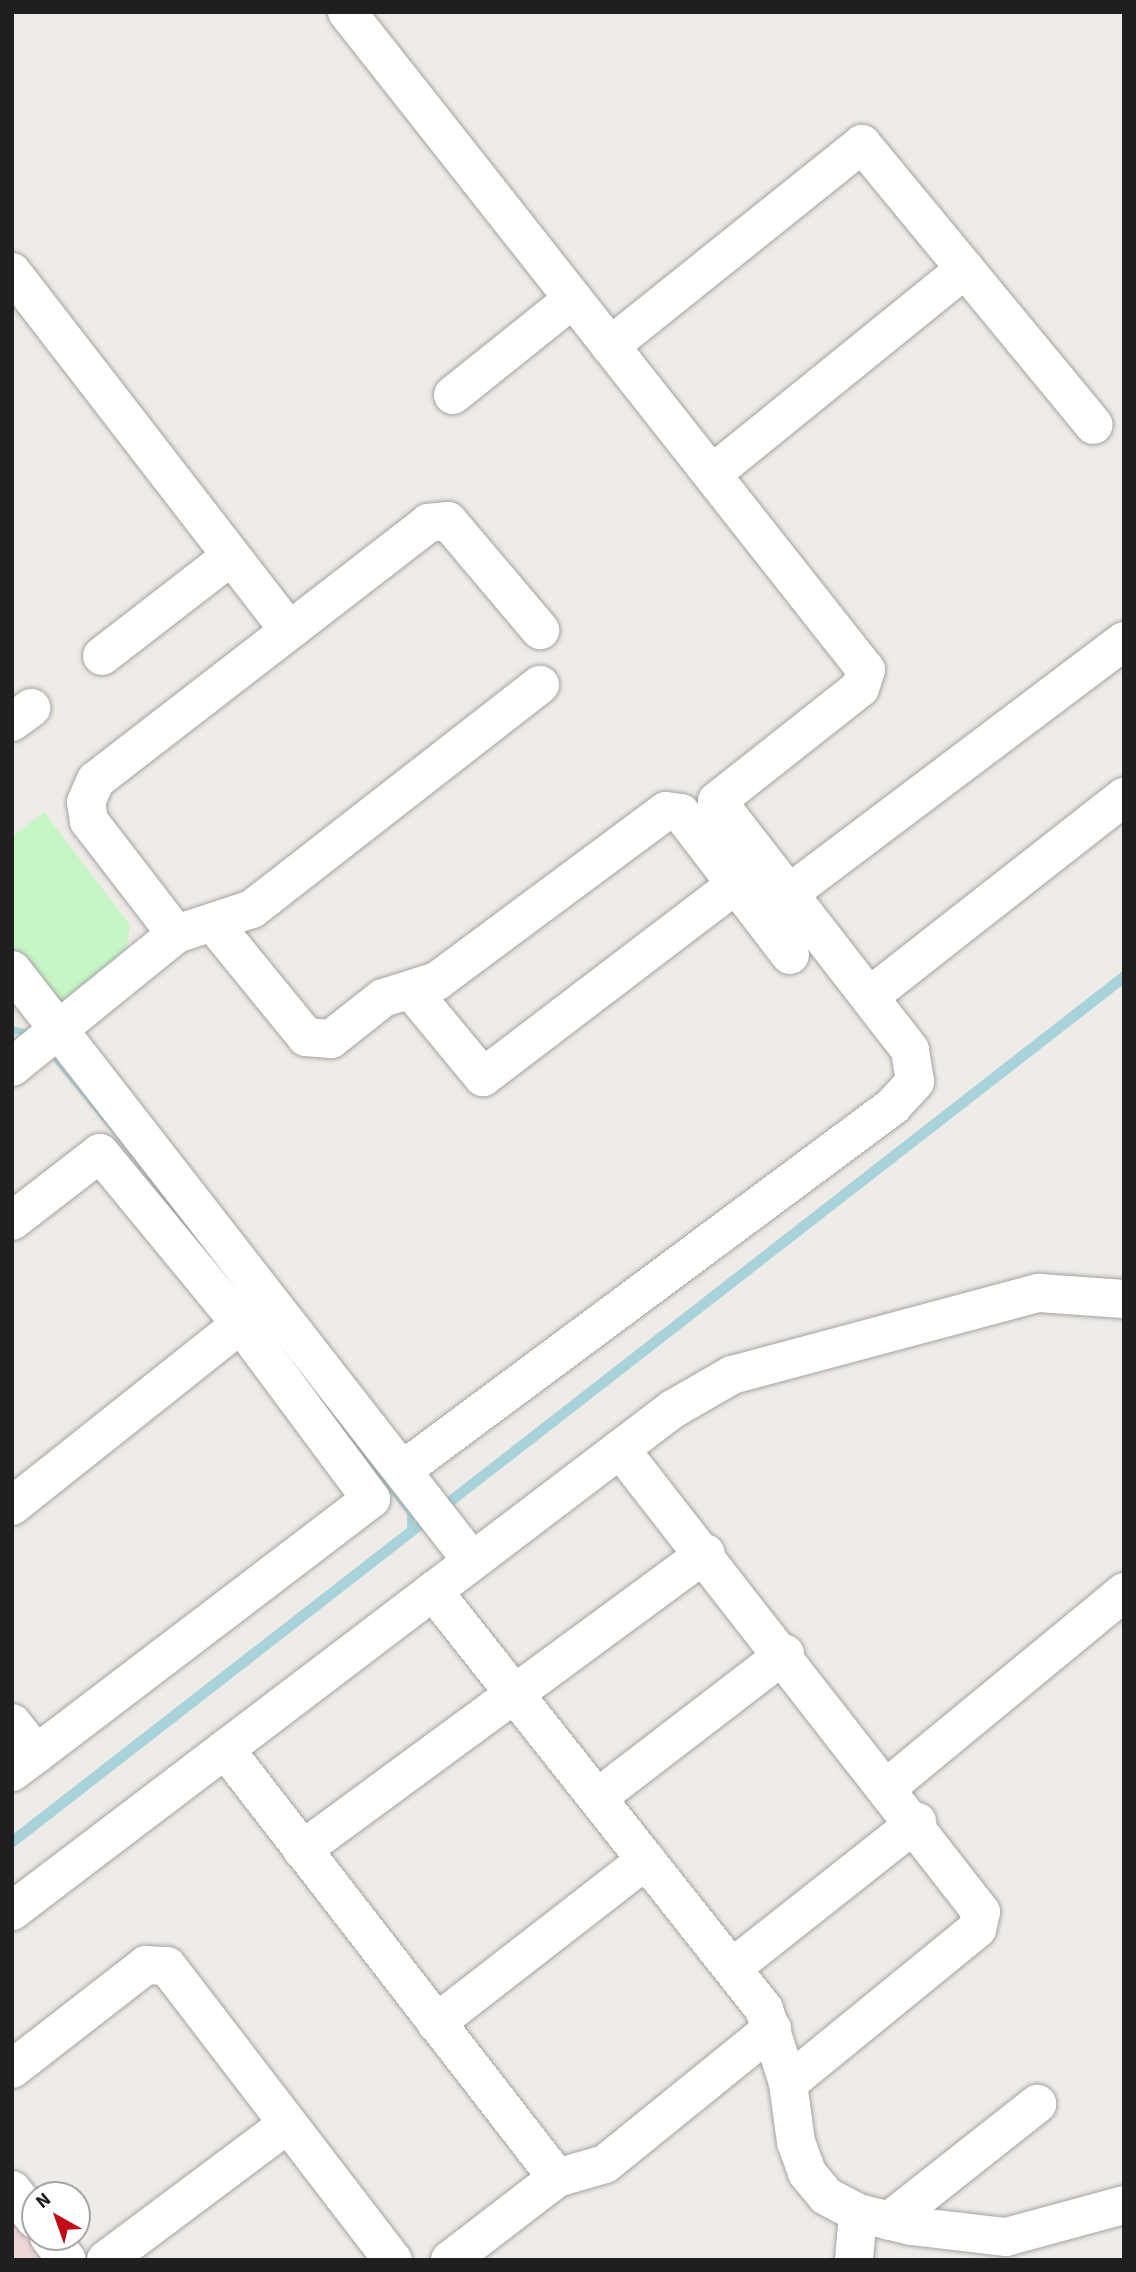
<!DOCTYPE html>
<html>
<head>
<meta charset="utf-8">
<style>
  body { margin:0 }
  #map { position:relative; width:1136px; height:2272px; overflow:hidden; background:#efebe6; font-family:"Source Sans 3",sans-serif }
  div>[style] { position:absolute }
  .commercial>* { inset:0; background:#efd6d7 }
  .park>* { inset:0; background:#c6f6c6 }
  .water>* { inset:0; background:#a9d3da }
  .roads { filter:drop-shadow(0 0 2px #a3a3a3) drop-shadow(0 0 2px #a3a3a3) }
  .minor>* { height:38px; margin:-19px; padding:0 19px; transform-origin:19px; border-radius:19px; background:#fff }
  span { translate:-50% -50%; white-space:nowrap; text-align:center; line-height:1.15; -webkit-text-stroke:5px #fff; paint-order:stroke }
  .frame { position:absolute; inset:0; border:14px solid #1f1f1f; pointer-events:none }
  .north { position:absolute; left:21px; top:2181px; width:70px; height:70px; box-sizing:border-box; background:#fff; border:2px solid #a5a5a5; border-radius:50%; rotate:320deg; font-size:19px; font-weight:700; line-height:28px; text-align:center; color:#1f1f1f }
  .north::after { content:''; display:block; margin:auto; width:24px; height:32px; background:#c20c19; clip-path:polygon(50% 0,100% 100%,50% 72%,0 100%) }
</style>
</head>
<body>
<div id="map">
  <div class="commercial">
    <div style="clip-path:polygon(12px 2213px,48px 2260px,12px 2260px)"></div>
  </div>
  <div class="park">
    <div style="clip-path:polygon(44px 812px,130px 925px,126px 951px,55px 1008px,12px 954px,12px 837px)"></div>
  </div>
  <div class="water">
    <div style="clip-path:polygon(1124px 970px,1124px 984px,12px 1849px,12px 1835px,407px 1528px,407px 1514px,128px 1152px,51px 1058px,27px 1035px,12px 1034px,12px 1026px,36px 1032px,414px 1512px,414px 1523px)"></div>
  </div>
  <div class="roads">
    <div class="minor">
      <div style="left:347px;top:12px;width:838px;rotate:51.74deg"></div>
      <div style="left:866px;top:670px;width:19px;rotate:108deg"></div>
      <div style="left:860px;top:688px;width:182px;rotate:141.7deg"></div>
      <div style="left:717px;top:801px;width:315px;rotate:52.2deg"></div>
      <div style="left:910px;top:1050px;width:32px;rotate:81deg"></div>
      <div style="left:915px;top:1082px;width:33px;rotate:133deg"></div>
      <div style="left:893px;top:1106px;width:609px;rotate:143.41deg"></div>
      <div style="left:12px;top:272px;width:453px;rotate:52.3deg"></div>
      <div style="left:610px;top:346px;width:323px;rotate:-38.7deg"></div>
      <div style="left:862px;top:144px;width:364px;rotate:50.5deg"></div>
      <div style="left:453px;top:395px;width:154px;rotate:-38.7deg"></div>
      <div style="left:712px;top:474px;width:326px;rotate:-39deg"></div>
      <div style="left:102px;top:656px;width:160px;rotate:-37.7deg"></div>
      <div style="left:12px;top:722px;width:24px;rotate:-36deg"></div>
      <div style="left:791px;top:892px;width:417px;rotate:-37deg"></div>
      <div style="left:214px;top:924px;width:146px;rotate:50.8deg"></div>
      <div style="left:306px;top:1037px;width:25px;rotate:5deg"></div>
      <div style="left:331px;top:1039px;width:66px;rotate:-38.3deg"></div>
      <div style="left:383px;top:998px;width:57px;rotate:-17.5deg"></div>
      <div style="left:437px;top:981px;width:285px;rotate:-36.6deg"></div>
      <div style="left:666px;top:811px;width:15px;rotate:8deg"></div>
      <div style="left:681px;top:813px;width:179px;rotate:52.5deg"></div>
      <div style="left:176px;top:934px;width:143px;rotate:-127.6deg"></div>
      <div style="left:89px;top:821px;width:19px;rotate:-99deg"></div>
      <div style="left:86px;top:802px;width:24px;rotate:-66deg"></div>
      <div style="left:96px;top:780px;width:420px;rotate:-37.7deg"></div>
      <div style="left:428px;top:523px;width:20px;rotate:-6deg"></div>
      <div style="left:448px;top:521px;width:143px;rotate:49.8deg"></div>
      <div style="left:12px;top:970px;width:749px;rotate:52.1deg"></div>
      <div style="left:411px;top:990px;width:113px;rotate:50.4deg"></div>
      <div style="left:483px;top:1077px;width:318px;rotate:-37.3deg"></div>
      <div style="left:870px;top:996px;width:323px;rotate:-38.1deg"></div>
      <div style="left:12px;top:1067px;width:211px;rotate:-39deg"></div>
      <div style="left:176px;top:934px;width:80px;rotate:-18.2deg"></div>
      <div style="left:252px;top:909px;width:365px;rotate:-37.9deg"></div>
      <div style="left:12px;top:1221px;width:111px;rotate:-37.7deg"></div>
      <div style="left:100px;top:1153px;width:222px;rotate:50.5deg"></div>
      <div style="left:241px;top:1324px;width:218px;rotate:53.4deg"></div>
      <div style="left:371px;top:1499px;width:421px;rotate:142.7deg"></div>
      <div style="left:620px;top:1449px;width:587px;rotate:52.06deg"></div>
      <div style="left:981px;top:1912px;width:17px;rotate:103deg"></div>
      <div style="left:977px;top:1929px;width:244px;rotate:140.8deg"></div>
      <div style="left:12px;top:1506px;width:293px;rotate:-38.5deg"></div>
      <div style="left:433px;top:1591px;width:533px;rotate:51.63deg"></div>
      <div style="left:764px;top:2009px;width:78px;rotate:72deg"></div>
      <div style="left:788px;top:2083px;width:60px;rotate:82.3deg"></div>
      <div style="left:796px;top:2142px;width:33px;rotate:70deg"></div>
      <div style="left:807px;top:2173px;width:30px;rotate:50deg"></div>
      <div style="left:826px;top:2196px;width:36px;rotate:28deg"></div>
      <div style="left:858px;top:2213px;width:55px;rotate:13.8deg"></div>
      <div style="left:911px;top:2226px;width:96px;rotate:6.6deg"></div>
      <div style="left:1006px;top:2237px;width:122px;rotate:-15.2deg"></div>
      <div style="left:12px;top:1723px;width:39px;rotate:52deg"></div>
      <div style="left:36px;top:1754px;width:30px;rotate:143deg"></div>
      <div style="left:225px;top:1749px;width:542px;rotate:52.26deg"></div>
      <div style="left:889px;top:1786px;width:305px;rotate:-39.5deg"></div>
      <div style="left:597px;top:1798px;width:237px;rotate:-37.5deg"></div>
      <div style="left:302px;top:1850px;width:501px;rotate:-36.32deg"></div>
      <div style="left:12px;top:1911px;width:830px;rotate:-37.22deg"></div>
      <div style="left:673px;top:1409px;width:68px;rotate:-30deg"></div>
      <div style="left:732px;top:1375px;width:318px;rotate:-15deg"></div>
      <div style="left:1039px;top:1293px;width:85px;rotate:4deg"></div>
      <div style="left:732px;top:1968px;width:236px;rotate:-38.3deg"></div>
      <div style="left:436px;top:2023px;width:266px;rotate:-37.8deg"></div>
      <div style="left:12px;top:2069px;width:170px;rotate:-37.8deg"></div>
      <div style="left:146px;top:1965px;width:21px;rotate:3deg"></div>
      <div style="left:167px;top:1966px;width:371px;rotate:52.5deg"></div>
      <div style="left:12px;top:2190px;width:37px;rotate:52deg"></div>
      <div style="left:889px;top:2221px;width:189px;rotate:-38.3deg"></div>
      <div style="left:49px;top:2237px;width:29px;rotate:52deg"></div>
      <div style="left:106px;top:2260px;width:227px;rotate:-36.8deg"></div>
      <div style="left:450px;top:2260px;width:135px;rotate:-37.5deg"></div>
      <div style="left:557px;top:2178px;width:50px;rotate:-16.3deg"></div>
      <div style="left:605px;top:2164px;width:215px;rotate:-39deg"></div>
      <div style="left:854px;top:2260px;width:47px;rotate:-85.1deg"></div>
    </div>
  </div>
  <div class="frame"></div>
  <div class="north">N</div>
</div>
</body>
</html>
